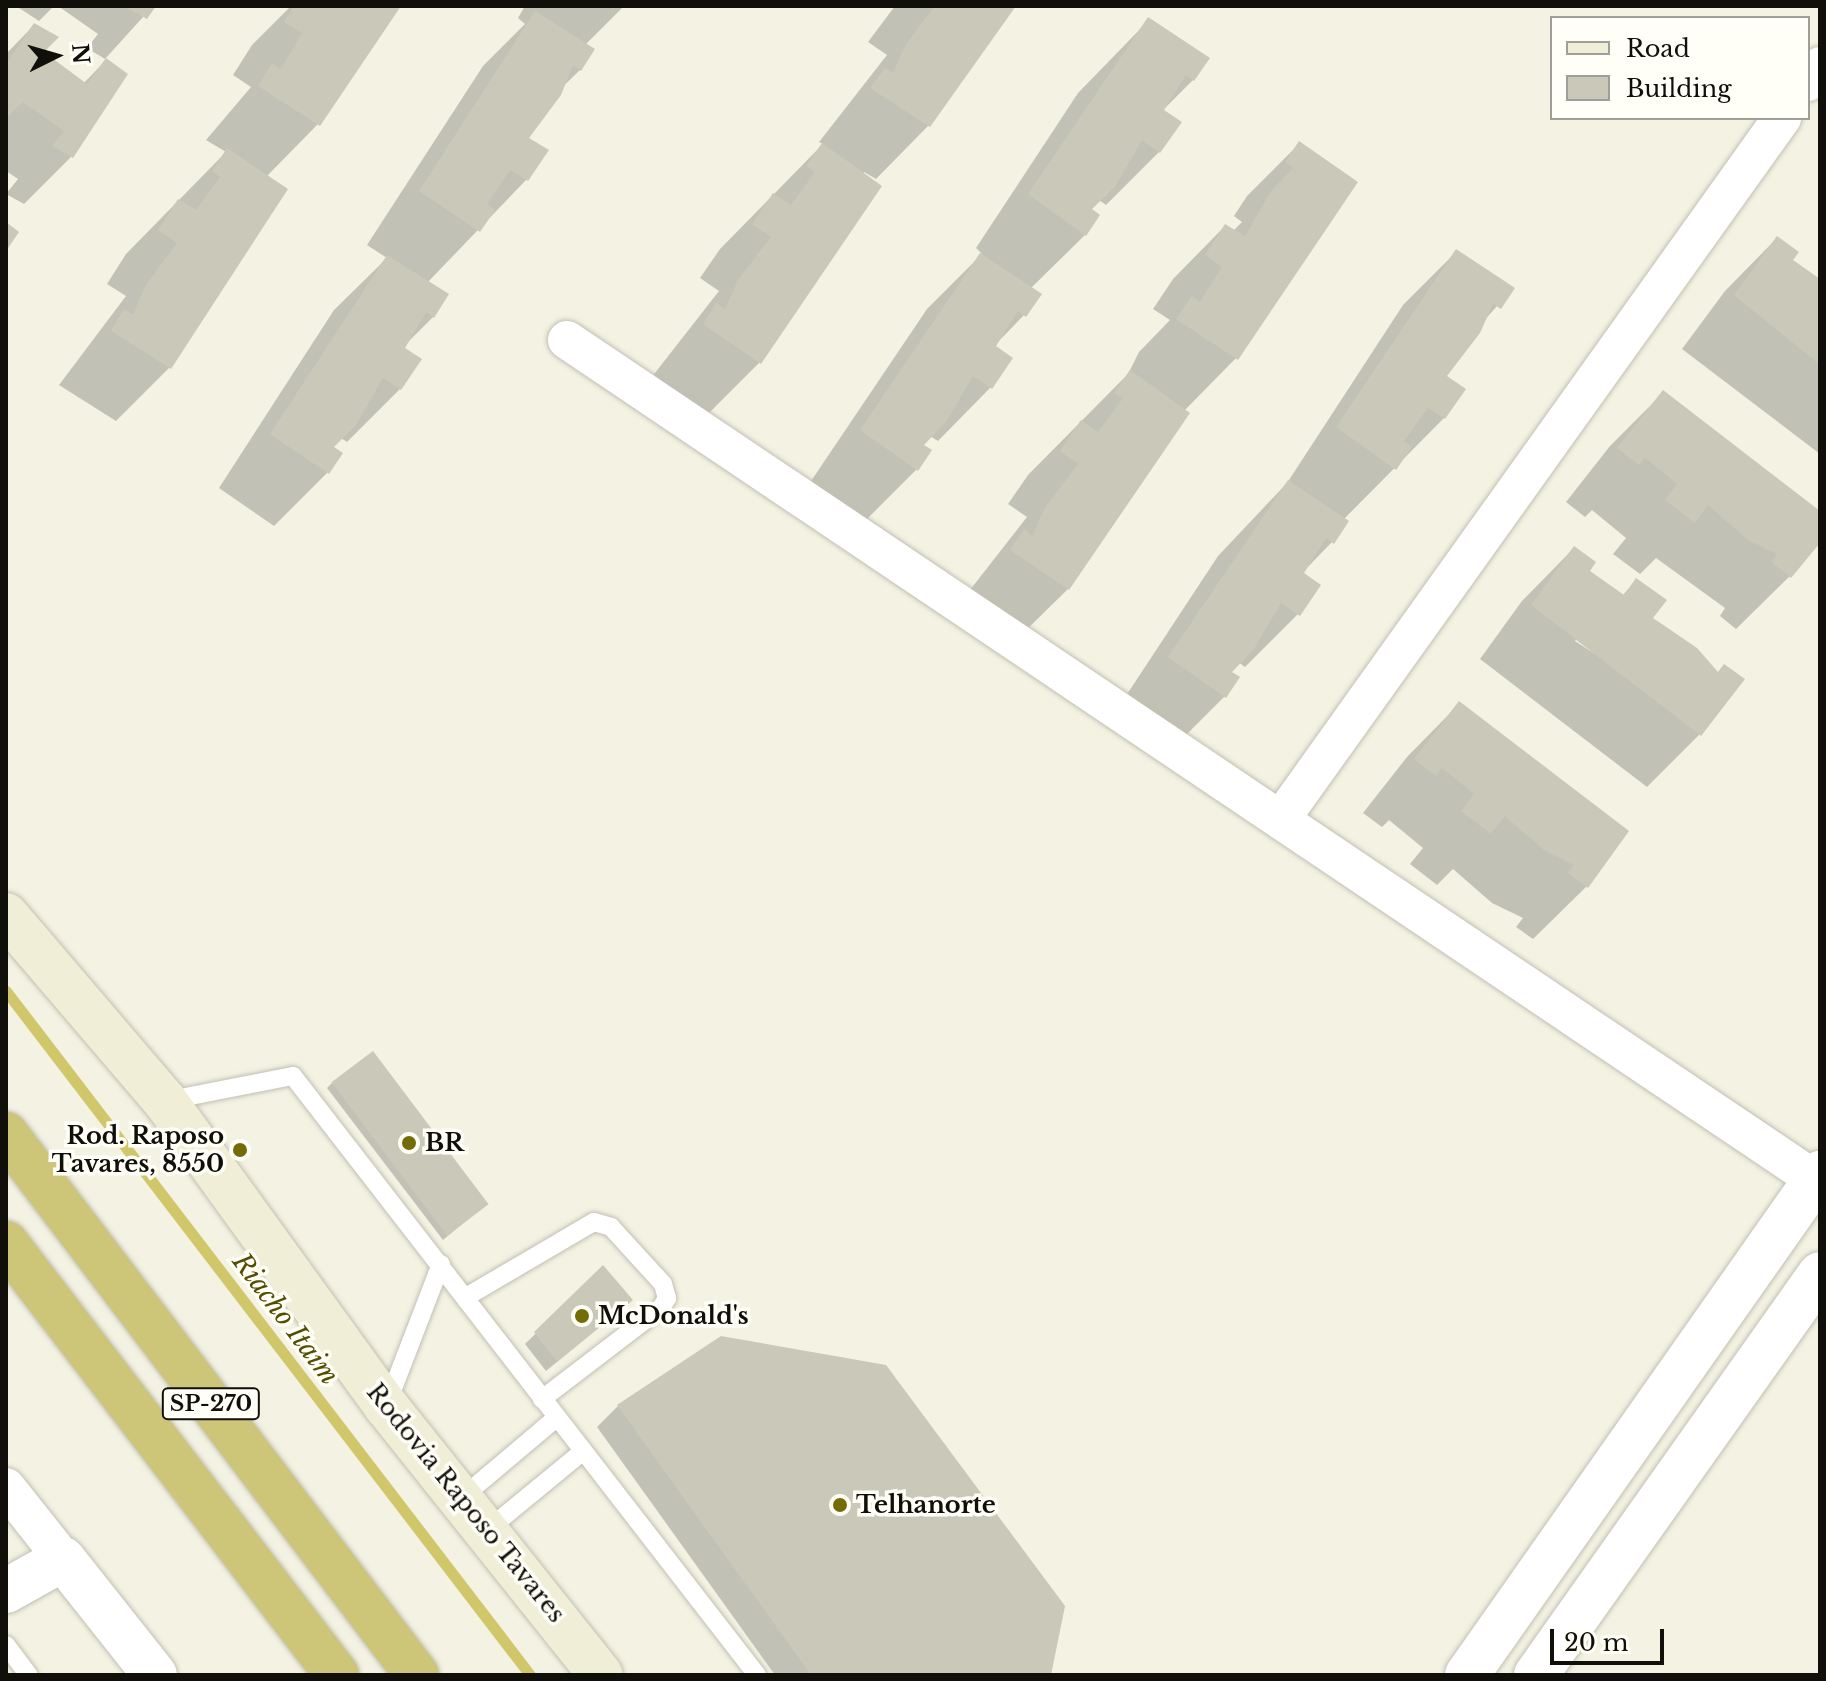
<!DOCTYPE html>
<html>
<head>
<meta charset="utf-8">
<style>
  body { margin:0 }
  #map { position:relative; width:1826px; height:1681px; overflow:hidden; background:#f3f2e3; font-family:"Libre Baskerville",serif }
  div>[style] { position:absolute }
  .shadow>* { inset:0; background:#0003 }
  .stream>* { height:11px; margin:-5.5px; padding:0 5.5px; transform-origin:5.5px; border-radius:5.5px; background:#cfc76a }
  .building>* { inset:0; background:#c9c8b9; transform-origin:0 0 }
  .roads { filter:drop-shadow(0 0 2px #c1c0b2) drop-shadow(0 0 2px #c1c0b2) }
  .service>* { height:18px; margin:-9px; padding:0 9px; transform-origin:9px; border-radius:9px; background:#fff }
  .minor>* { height:38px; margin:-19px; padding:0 19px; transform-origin:19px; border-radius:19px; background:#fff }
  .tertiary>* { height:44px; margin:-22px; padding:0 22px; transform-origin:22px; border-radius:22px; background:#fff }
  .secondary>* { height:44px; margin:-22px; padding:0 22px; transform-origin:22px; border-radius:22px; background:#f0eed6 }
  .motorway>* { height:44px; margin:-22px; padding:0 22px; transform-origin:22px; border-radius:22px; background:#cdc678 }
  .dots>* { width:22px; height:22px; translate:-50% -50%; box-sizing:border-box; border:4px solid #fffff8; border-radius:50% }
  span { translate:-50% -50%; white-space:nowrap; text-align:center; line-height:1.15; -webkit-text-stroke:7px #fffff8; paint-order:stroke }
  .shield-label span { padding:2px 6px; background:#fffff8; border:2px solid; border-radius:6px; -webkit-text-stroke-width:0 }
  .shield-label { font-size:22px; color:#100f0a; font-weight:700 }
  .poi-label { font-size:24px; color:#100f0a; font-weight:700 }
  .right { translate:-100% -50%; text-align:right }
  .left { translate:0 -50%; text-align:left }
  .street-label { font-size:24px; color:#100f0a }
  .water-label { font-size:26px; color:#544e01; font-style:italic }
  .frame { position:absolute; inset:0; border:8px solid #100f0a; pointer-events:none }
  .legend { position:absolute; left:1550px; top:16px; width:260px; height:104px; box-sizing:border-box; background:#fffff8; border:2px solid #9f9f99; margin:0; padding:10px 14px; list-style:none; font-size:24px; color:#100f0a }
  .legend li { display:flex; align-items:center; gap:16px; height:40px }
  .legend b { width:40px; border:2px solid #9f9f99 }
  .north { position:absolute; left:16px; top:16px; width:80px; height:80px; -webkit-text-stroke:6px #fffff8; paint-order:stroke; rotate:85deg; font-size:22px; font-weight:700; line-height:32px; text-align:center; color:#100f0a }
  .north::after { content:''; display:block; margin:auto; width:28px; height:36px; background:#100f0a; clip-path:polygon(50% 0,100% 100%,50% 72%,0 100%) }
  .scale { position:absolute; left:1550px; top:1629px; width:114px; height:36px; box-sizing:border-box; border:4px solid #100f0a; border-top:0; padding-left:10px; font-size:24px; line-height:28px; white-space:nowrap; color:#100f0a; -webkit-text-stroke:6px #fffff8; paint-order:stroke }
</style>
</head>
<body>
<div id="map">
  <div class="shadow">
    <div style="clip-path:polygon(16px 6px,54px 6px,39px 21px)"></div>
    <div style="clip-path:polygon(58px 6px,153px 6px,105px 59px,87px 48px,98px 34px)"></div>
    <div style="clip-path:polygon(291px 6px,396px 6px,318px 124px,266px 177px,285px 190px,169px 368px,116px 421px,59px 385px,126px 296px,107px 284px,126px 254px,226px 152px,206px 140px,251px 87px,233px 75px,252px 45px)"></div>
    <div style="clip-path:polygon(525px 6px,624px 6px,585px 45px,580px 70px,550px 99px,527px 138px,526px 180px,427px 283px,433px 317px,404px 346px,400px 389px,347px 442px,341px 438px,331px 448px,340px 454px,327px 473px,274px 526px,219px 488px,334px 310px,387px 258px,367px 245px,483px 66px,525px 24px,518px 18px)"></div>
    <div style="clip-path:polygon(895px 6px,1010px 6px,928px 126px,876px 179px,864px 172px,760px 362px,707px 415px,651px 378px,719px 291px,700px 278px,720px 249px,823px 144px,819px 142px,887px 55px,868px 42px)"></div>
    <div style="clip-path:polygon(1149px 20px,1193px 80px,1162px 111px,1159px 152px,1106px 205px,1099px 200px,1089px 210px,1085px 235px,1030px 289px,1024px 315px,993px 347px,1010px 358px,990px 388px,938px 441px,930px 436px,921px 446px,929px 451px,916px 470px,863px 523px,809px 484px,927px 309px,982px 254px,976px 248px,1078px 93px)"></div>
    <div style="clip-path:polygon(34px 25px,41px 52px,83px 84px,106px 60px,72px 156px,24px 204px,6px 194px,18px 179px,6px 171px,6px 54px)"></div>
    <div style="clip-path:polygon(1299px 144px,1355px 182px,1236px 358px,1184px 411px,1068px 589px,1015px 641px,959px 604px,1027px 517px,1008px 504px,1028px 475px,1128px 374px,1139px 352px,1170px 320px,1153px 309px,1173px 279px,1225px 226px,1233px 231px,1242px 222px,1234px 216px,1247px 196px)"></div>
    <div style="clip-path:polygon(1777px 238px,1790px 260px,1820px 282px,1820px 454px,1682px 349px,1725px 291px)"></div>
    <div style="clip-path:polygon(1456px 252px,1512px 289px,1467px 340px,1444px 376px,1444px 418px,1344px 519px,1332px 542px,1301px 574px,1298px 614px,1245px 667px,1238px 662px,1228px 672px,1237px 678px,1224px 697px,1171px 750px,1116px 711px,1218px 556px,1287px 483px,1403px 305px)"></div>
    <div style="clip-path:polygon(1663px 393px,1820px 513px,1820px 535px,1789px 577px,1736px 629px,1720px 616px,1725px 608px,1656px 558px,1640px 574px,1613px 554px,1626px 538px,1592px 510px,1585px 517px,1566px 502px,1610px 446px)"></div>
    <div style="clip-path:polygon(evenodd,1574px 548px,1587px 571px,1622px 596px,1636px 581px,1700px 734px,1647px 787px,1480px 659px,1522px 601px,1574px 548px,1577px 638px,1609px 663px,1575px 641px,1577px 638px)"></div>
    <div style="clip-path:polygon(1459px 704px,1627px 831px,1586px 887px,1533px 939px,1516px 927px,1523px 918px,1492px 903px,1453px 869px,1437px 885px,1410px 864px,1423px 848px,1389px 820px,1382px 827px,1363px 813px,1407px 757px)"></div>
    <div style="clip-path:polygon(332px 1083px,479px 1210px,443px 1240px,327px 1088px)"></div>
    <div style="clip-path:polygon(603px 1268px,620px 1310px,546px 1371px,525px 1344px)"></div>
    <div style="clip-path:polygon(618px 1406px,1049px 1675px,775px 1675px,597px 1427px)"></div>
  </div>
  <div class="stream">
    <div style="left:6px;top:991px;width:862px;rotate:52.54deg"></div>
  </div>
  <div class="building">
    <div style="clip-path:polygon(124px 6px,156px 6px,147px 19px)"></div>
    <div style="clip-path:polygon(294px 6px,401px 6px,320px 126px,258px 86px,272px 63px,281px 69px,302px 33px,284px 22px)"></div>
    <div style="clip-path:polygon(935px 6px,1016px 6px,930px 127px,870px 88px,885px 68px,893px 73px,906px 44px)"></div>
    <div style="clip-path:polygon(535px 11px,595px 49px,581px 71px,573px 65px,561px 95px,529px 138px,549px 150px,528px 181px,510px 170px,487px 204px,495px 210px,480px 232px,419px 191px)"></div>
    <div style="clip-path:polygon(1148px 17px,1210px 58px,1194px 81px,1186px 75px,1164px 110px,1182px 122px,1160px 153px,1142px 140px,1115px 187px,1092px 209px,1100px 215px,1086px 236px,1028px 194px)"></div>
    <div style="clip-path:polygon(34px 23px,59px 37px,44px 52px,87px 84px,106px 58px,128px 74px,73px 158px,52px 146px,64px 131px,23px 102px,6px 118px,6px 64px)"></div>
    <div style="clip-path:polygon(1299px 141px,1358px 182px,1238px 360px,1176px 319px,1192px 296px,1200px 302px,1222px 267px,1205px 255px,1225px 224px,1245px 236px,1271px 191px,1293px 168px,1285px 162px)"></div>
    <div style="clip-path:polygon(822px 143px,882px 186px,761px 364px,703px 324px,716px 303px,725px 309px,738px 280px,771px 237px,752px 224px,773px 193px,791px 205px,815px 172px,806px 166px)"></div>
    <div style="clip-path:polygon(227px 148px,288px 189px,171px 369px,111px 331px,124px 309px,133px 315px,145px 286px,177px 243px,158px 230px,178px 199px,196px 210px,220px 177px,212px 171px)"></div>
    <div style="clip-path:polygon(6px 222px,19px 232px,6px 251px)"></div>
    <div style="clip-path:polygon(1777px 236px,1799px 252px,1793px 260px,1820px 279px,1820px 365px,1734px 295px)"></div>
    <div style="clip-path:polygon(1456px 249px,1515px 288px,1501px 309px,1493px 304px,1480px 333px,1447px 376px,1466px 389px,1445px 419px,1428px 408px,1404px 441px,1412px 447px,1396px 470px,1336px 427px)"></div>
    <div style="clip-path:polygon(980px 253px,1042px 294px,1026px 317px,1018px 311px,996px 346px,1013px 358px,992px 389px,973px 376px,946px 422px,924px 445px,932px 450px,918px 471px,860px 430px)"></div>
    <div style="clip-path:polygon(387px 255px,449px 294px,434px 318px,426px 312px,405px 348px,422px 359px,401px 390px,383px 378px,356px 425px,334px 447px,343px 453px,329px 474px,270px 434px)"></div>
    <div style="clip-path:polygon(1130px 370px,1190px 413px,1069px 590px,1010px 550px,1024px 529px,1032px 536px,1046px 506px,1078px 464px,1060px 451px,1081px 420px,1098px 432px,1123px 398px,1114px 393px)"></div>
    <div style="clip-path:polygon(1663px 390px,1820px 511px,1820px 543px,1791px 578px,1771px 562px,1777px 554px,1748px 540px,1708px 505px,1695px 523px,1665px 500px,1677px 484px,1645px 458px,1639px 465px,1617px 448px)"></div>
    <div style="clip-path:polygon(1288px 480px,1349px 521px,1334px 544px,1326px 538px,1304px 573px,1321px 585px,1300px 616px,1281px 603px,1254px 649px,1232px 672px,1240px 677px,1226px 698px,1168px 657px)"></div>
    <div style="clip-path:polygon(1574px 546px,1596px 562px,1590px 571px,1624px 595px,1636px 578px,1667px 600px,1653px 618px,1697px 648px,1718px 672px,1724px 664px,1745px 679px,1701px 736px,1531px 605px)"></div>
    <div style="clip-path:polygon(1459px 701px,1629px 831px,1588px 888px,1568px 873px,1574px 865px,1545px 851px,1505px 816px,1491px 834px,1461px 811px,1474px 794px,1442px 768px,1436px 776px,1414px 759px)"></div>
    <div style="left:373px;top:1051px;width:192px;height:52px;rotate:53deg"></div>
    <div style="clip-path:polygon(603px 1265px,633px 1300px,557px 1362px,534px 1332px)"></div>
    <div style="clip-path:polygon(721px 1336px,886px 1365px,1065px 1606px,1051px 1675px,811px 1675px,617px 1405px)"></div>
  </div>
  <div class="roads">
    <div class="service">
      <div style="left:165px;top:1101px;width:130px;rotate:-11.1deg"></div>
      <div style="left:293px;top:1076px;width:758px;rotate:52.24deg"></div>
      <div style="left:466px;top:1297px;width:148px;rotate:-30.4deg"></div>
      <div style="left:594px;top:1222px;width:18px;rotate:16deg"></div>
      <div style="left:611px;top:1227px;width:77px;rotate:47.6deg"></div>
      <div style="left:663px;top:1284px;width:15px;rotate:74deg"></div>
      <div style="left:667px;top:1298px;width:12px;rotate:121deg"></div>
      <div style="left:661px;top:1308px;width:150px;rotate:142.6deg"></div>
      <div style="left:387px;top:1404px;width:150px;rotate:-68.9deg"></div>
      <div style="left:459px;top:1500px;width:127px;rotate:-40.2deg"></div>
      <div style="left:485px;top:1532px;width:126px;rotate:-39.5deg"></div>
      <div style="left:6px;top:1645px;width:38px;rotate:53deg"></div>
    </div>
    <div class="minor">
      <div style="left:1808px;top:82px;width:20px;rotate:-53deg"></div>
      <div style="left:567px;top:340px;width:1510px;rotate:33.93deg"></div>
      <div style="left:1281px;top:819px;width:862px;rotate:-54.45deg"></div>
      <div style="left:6px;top:1487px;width:92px;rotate:51.6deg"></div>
    </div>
    <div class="tertiary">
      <div style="left:6px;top:1591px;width:65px;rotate:-29.3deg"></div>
      <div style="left:63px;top:1559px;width:148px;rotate:51.6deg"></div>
      <div style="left:1467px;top:1675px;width:614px;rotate:-54.89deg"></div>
      <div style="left:1536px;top:1675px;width:491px;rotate:-54.7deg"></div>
    </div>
    <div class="secondary">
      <div style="left:6px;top:915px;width:245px;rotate:49.5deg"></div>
      <div style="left:165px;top:1101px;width:377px;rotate:54.1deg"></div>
      <div style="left:386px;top:1406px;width:344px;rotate:51.4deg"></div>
    </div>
    <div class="motorway">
      <div style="left:6px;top:1134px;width:679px;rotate:52.78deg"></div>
      <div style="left:6px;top:1243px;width:544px;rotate:52.54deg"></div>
    </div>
  </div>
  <div class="dots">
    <div style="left:409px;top:1143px;background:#746c07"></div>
    <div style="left:240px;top:1150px;background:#746c07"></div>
    <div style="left:582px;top:1316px;background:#746c07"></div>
    <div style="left:840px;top:1505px;background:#746c07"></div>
  </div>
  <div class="shield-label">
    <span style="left:211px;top:1404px">SP-270</span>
  </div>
  <div class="poi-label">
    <span class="right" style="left:224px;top:1150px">Rod. Raposo<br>Tavares, 8550</span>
    <span class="left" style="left:425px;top:1143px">BR</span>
    <span class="left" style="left:598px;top:1316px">McDonald's</span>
    <span class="left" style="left:856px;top:1505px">Telhanorte</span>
  </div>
  <div class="street-label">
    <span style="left:466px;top:1503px;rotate:51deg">Rodovia Raposo Tavares</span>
  </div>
  <div class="water-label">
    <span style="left:285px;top:1319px;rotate:53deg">Riacho Itaim</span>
  </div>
  <div class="frame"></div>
  <ul class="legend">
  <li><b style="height:10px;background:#f0eed6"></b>Road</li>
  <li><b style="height:22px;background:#c9c8b9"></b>Building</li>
  </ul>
  <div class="north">N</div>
  <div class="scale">20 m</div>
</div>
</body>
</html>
